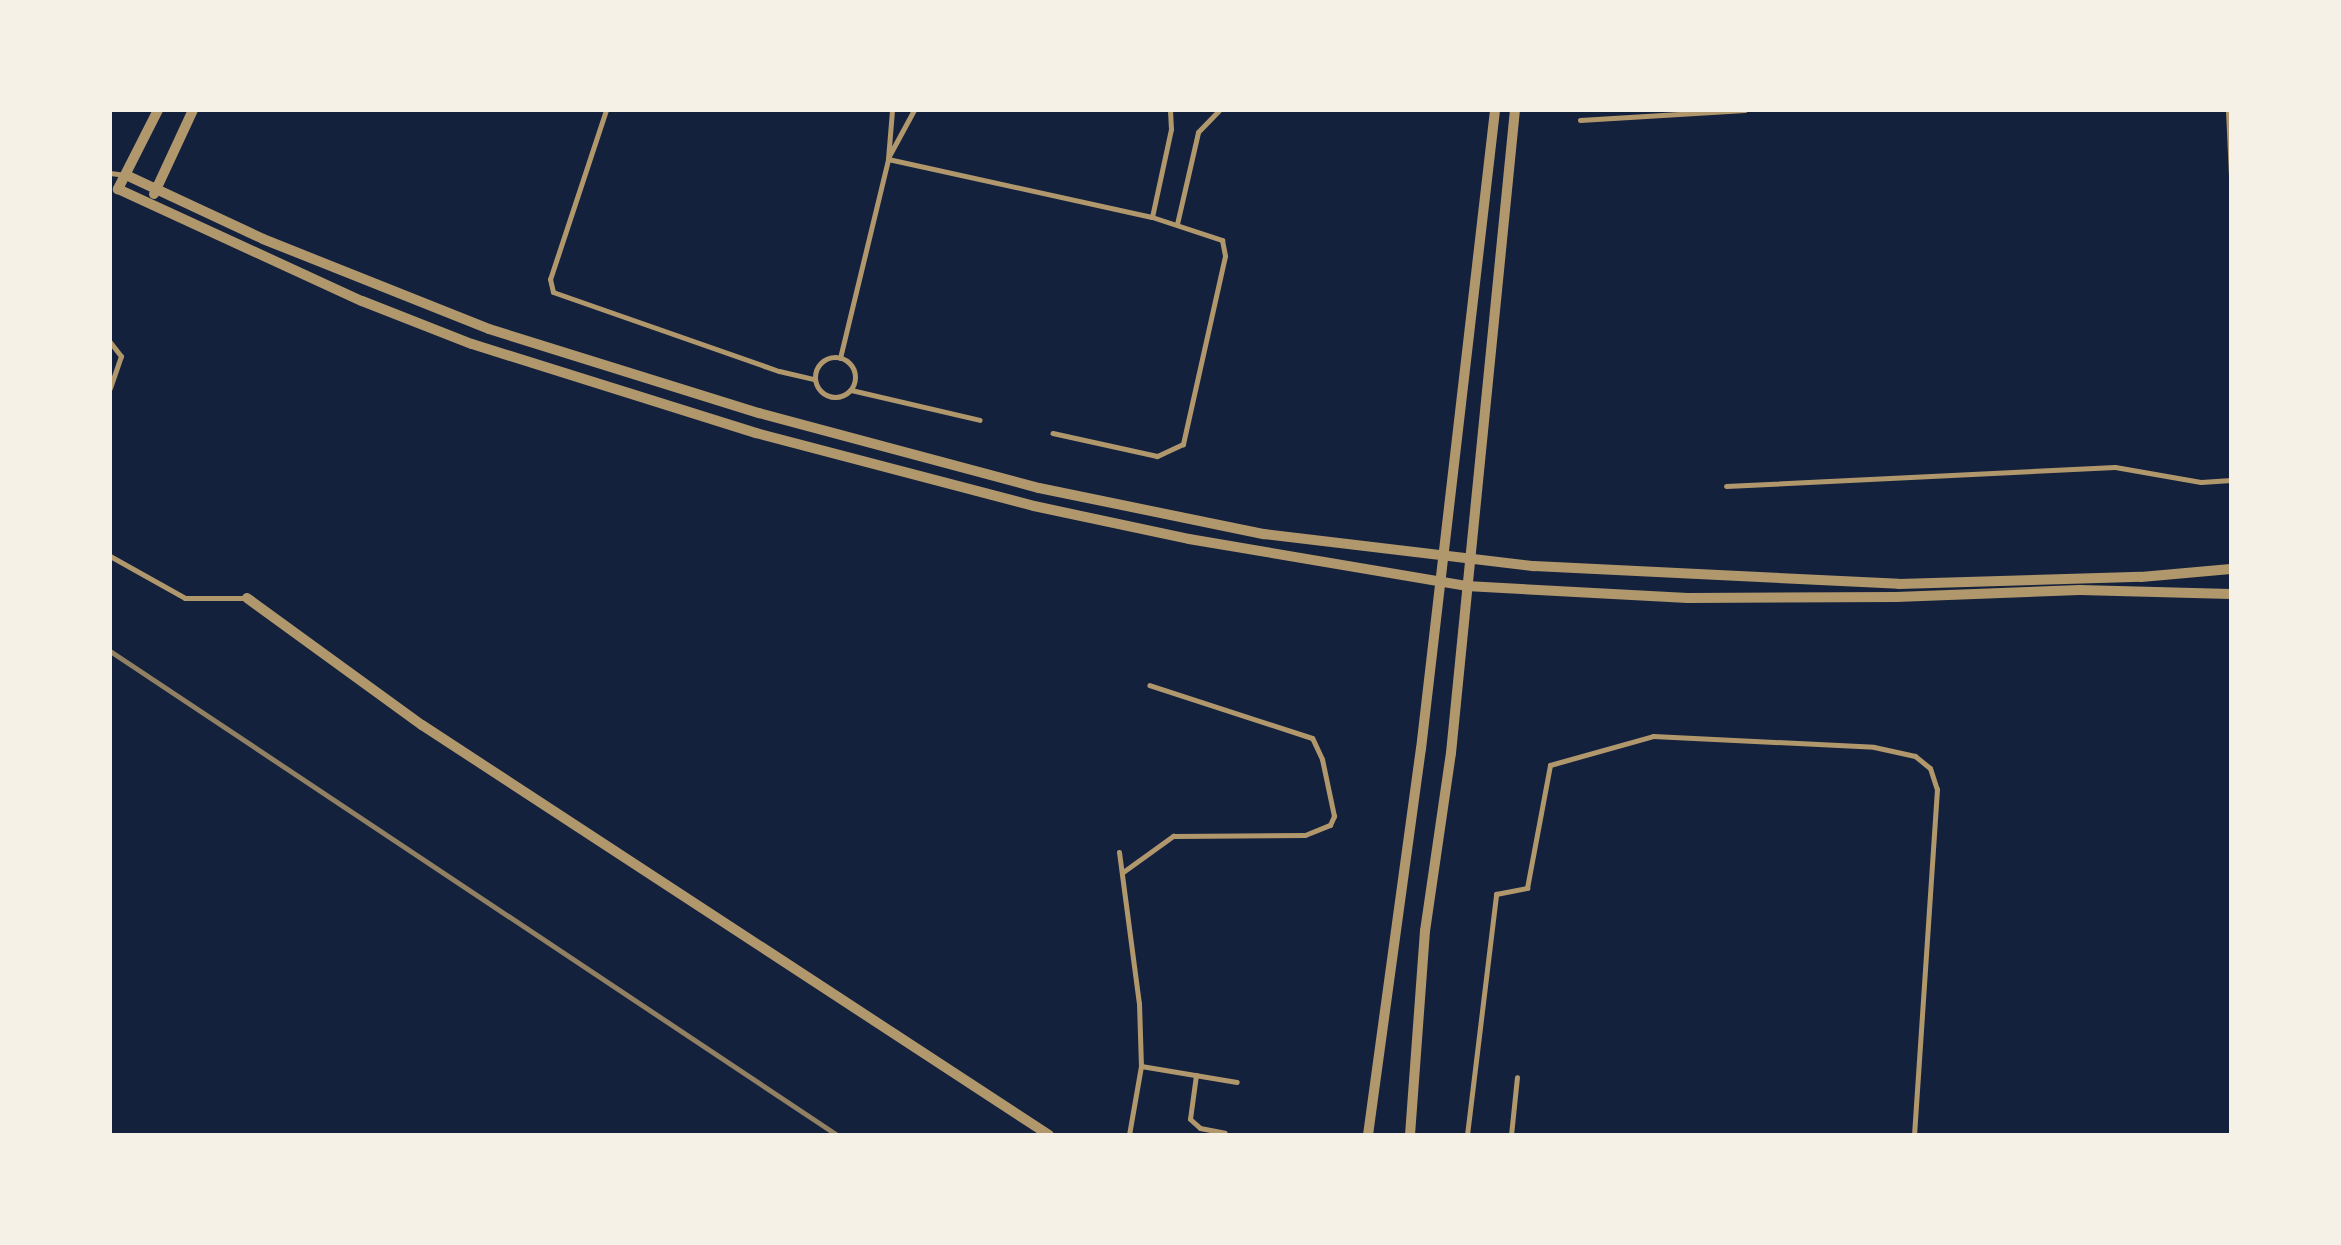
<!DOCTYPE html>
<html>
<head>
<meta charset="utf-8">
<style>
  body { margin:0 }
  #map { position:relative; width:2341px; height:1245px; overflow:hidden; background:#14213d; font-family:Montserrat,sans-serif }
  div>[style] { position:absolute }
  .service>* { height:5px; margin:-2.5px; padding:0 2.5px; transform-origin:2.5px; border-radius:2.5px; background:#b1986c }
  .service>.ring { margin:-2.5px; padding:0; box-sizing:content-box; background:none; border:5px solid #b1986c; border-radius:50% }
  .minor>* { height:10px; margin:-5px; padding:0 5px; transform-origin:5px; border-radius:5px; background:#b1986c }
  .rail>* { height:5px; margin:-2.5px; padding:0 2.5px; transform-origin:2.5px; border-radius:2.5px; background:#918062 }
  span { translate:-50% -50%; white-space:nowrap; text-align:center; line-height:1.15; -webkit-text-stroke:8px #f6f1e7; paint-order:stroke }
  .frame { position:absolute; inset:0; border:112px solid #f6f1e7; pointer-events:none }
</style>
</head>
<body>
<div id="map">
  <div class="service">
    <div style="left:606px;top:110px;width:178px;rotate:108.3deg"></div>
    <div style="left:550px;top:279px;width:13px;rotate:77deg"></div>
    <div style="left:553px;top:292px;width:239px;rotate:19.3deg"></div>
    <div style="left:779px;top:371px;width:37px;rotate:13deg"></div>
    <div style="left:2228px;top:110px;width:65px;rotate:87.4deg"></div>
    <div style="left:1580px;top:120px;width:165px;rotate:-3.5deg"></div>
    <div style="left:889px;top:156px;width:52px;rotate:-61.5deg"></div>
    <div style="left:888px;top:159px;width:270px;rotate:12.4deg"></div>
    <div style="left:1152px;top:217px;width:74px;rotate:18.2deg"></div>
    <div style="left:1222px;top:240px;width:16px;rotate:79deg"></div>
    <div style="left:1225px;top:256px;width:193px;rotate:102.6deg"></div>
    <div style="left:1183px;top:444px;width:29px;rotate:155deg"></div>
    <div style="left:1157px;top:456px;width:107px;rotate:-167.6deg"></div>
    <div style="left:110px;top:173px;width:16px;rotate:7deg"></div>
    <div style="left:1152px;top:217px;width:90px;rotate:-77.8deg"></div>
    <div style="left:1171px;top:129px;width:19px;rotate:-93deg"></div>
    <div style="left:1177px;top:224px;width:94px;rotate:-77.1deg"></div>
    <div style="left:1198px;top:132px;width:30px;rotate:-46deg"></div>
    <div style="left:110px;top:342px;width:18px;rotate:52deg"></div>
    <div style="left:121px;top:356px;width:34px;rotate:109deg"></div>
    <div class="ring" style="left:815px;top:357px;width:35px;height:35px"></div>
    <div style="left:840px;top:358px;width:205px;rotate:-76.4deg"></div>
    <div style="left:888px;top:159px;width:49px;rotate:-85.3deg"></div>
    <div style="left:851px;top:390px;width:132px;rotate:13.1deg"></div>
    <div style="left:1726px;top:486px;width:389px;rotate:-2.8deg"></div>
    <div style="left:2115px;top:467px;width:87px;rotate:9.9deg"></div>
    <div style="left:2201px;top:482px;width:30px;rotate:-4deg"></div>
    <div style="left:110px;top:556px;width:86px;rotate:29.2deg"></div>
    <div style="left:185px;top:598px;width:60px"></div>
    <div style="left:1119px;top:852px;width:152px;rotate:82.5deg"></div>
    <div style="left:1139px;top:1003px;width:63px;rotate:88.2deg"></div>
    <div style="left:1141px;top:1066px;width:70px;rotate:99.9deg"></div>
    <div style="left:1123px;top:872px;width:62px;rotate:-35.8deg"></div>
    <div style="left:1173px;top:836px;width:132px;rotate:-0.4deg"></div>
    <div style="left:1305px;top:835px;width:27px;rotate:-22deg"></div>
    <div style="left:1330px;top:825px;width:10px;rotate:-66deg"></div>
    <div style="left:1334px;top:816px;width:58px;rotate:-101.9deg"></div>
    <div style="left:1322px;top:759px;width:23px;rotate:-115deg"></div>
    <div style="left:1312px;top:738px;width:171px;rotate:-162deg"></div>
    <div style="left:1141px;top:1066px;width:97px;rotate:9.5deg"></div>
    <div style="left:1196px;top:1075px;width:44px;rotate:97.8deg"></div>
    <div style="left:1190px;top:1119px;width:13px;rotate:42deg"></div>
    <div style="left:1200px;top:1128px;width:25px;rotate:11deg"></div>
    <div style="left:1467px;top:1135px;width:243px;rotate:-83.1deg"></div>
    <div style="left:1496px;top:894px;width:32px;rotate:-11deg"></div>
    <div style="left:1527px;top:888px;width:125px;rotate:-79.4deg"></div>
    <div style="left:1550px;top:765px;width:107px;rotate:-15.7deg"></div>
    <div style="left:1653px;top:736px;width:221px;rotate:2.8deg"></div>
    <div style="left:1874px;top:747px;width:42px;rotate:12.4deg"></div>
    <div style="left:1915px;top:756px;width:19px;rotate:39deg"></div>
    <div style="left:1930px;top:768px;width:22px;rotate:72deg"></div>
    <div style="left:1937px;top:789px;width:347px;rotate:93.8deg"></div>
    <div style="left:1511px;top:1135px;width:58px;rotate:-84.1deg"></div>
  </div>
  <div class="minor">
    <div style="left:158px;top:110px;width:89px;rotate:116.9deg"></div>
    <div style="left:118px;top:189px;width:268px;rotate:24.7deg"></div>
    <div style="left:362px;top:301px;width:118px;rotate:21.4deg"></div>
    <div style="left:472px;top:344px;width:298px;rotate:17.4deg"></div>
    <div style="left:756px;top:433px;width:287px;rotate:14.7deg"></div>
    <div style="left:1034px;top:506px;width:158px;rotate:12deg"></div>
    <div style="left:1189px;top:539px;width:281px;rotate:9.6deg"></div>
    <div style="left:1466px;top:586px;width:222px;rotate:3.1deg"></div>
    <div style="left:1688px;top:598px;width:208px;rotate:-0.3deg"></div>
    <div style="left:1896px;top:597px;width:184px;rotate:-2.2deg"></div>
    <div style="left:2080px;top:590px;width:151px;rotate:1.5deg"></div>
    <div style="left:126px;top:175px;width:151px;rotate:25deg"></div>
    <div style="left:263px;top:239px;width:243px;rotate:21.7deg"></div>
    <div style="left:489px;top:329px;width:283px;rotate:17.3deg"></div>
    <div style="left:759px;top:413px;width:290px;rotate:15deg"></div>
    <div style="left:1039px;top:488px;width:230px;rotate:11.6deg"></div>
    <div style="left:1264px;top:534px;width:272px;rotate:6.8deg"></div>
    <div style="left:1534px;top:566px;width:365px;rotate:2.8deg"></div>
    <div style="left:1899px;top:584px;width:242px;rotate:-1.7deg"></div>
    <div style="left:2141px;top:577px;width:90px;rotate:-5.1deg"></div>
    <div style="left:154px;top:194px;width:93px;rotate:-65.1deg"></div>
    <div style="left:247px;top:598px;width:216px;rotate:36deg"></div>
    <div style="left:422px;top:725px;width:749px;rotate:33.18deg"></div>
    <div style="left:1368px;top:1135px;width:390px;rotate:-82.2deg"></div>
    <div style="left:1421px;top:749px;width:643px;rotate:-83.39deg"></div>
    <div style="left:1410px;top:1135px;width:205px;rotate:-85.8deg"></div>
    <div style="left:1425px;top:931px;width:180px;rotate:-81.7deg"></div>
    <div style="left:1451px;top:753px;width:646px;rotate:-84.32deg"></div>
  </div>
  <div class="rail">
    <div style="left:110px;top:651px;width:873px;rotate:33.65deg"></div>
  </div>
  <div class="frame"></div>
</div>
</body>
</html>
